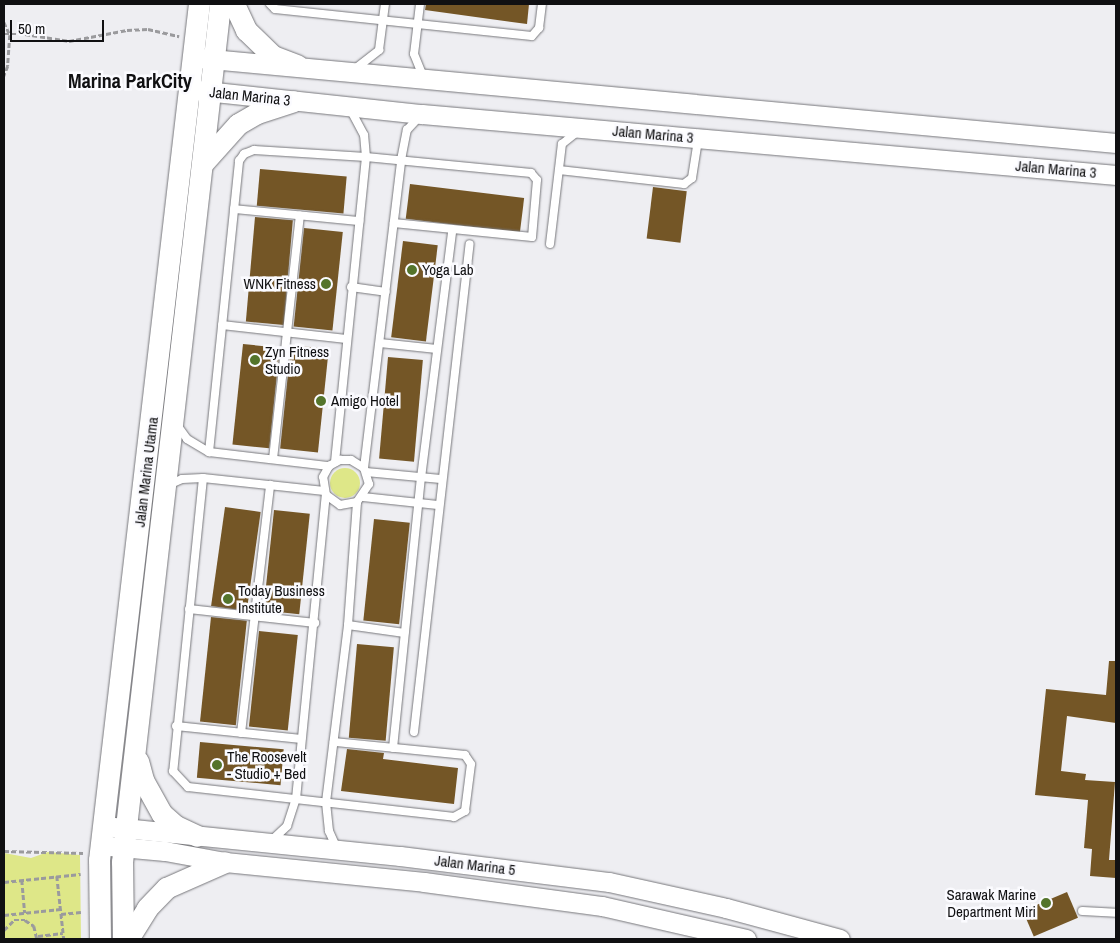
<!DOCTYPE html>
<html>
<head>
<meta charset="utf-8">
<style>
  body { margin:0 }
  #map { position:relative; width:1120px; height:943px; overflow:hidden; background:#eeeef2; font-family:"Archivo Narrow",sans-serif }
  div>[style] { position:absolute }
  .green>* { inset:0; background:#dee788 }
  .round { border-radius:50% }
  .building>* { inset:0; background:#745626; transform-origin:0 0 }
  .path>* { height:2.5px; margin-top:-1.25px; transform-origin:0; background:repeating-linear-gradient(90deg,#9a9a9d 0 5px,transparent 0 7.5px) }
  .roads { filter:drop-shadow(0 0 1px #77777b) drop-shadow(0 0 1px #77777b) }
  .service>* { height:8px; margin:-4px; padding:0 4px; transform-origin:4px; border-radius:4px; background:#fff }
  .tertiary>* { height:19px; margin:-9.5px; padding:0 9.5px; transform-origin:9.5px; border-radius:9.5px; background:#fff }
  .secondary>* { height:21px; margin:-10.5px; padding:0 10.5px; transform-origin:10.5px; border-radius:10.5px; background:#fff }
  .dots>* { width:14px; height:14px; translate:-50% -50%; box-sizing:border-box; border:2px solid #fbfbff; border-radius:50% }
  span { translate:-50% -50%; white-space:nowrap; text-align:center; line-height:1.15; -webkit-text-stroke:5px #fbfbff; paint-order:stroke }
  .street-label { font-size:15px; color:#101012 }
  .poi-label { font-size:15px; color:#101012 }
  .left { translate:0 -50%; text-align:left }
  .right { translate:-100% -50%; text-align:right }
  .district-label { font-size:20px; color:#101012; font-weight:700 }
  .frame { position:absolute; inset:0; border:5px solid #101012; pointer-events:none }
  .scale { position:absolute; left:10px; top:20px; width:94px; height:22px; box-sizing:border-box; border:2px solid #101012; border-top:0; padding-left:6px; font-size:15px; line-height:18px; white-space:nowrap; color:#101012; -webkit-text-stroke:4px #fbfbff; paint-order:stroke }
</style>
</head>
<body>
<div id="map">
  <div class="green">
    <div class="round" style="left:330px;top:468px;width:30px;height:30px"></div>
    <div style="clip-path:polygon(48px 852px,80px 855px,81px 939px,4px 939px,4px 853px,31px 858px)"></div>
  </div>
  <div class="building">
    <div style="clip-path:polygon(426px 4px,529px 4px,527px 24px,425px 10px)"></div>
    <div style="left:260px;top:169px;width:87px;height:37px;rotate:5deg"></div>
    <div style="left:410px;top:184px;width:115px;height:35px;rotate:7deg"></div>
    <div style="left:653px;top:187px;width:34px;height:52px;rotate:7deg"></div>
    <div style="left:255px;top:217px;width:38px;height:105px;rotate:5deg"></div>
    <div style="left:304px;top:228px;width:39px;height:99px;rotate:6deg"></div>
    <div style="left:403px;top:241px;width:35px;height:97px;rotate:7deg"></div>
    <div style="left:243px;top:344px;width:37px;height:101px;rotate:6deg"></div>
    <div style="left:291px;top:345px;width:38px;height:104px;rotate:6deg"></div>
    <div style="left:388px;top:357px;width:35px;height:102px;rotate:5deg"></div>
    <div style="left:225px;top:507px;width:36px;height:100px;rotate:8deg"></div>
    <div style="left:274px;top:510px;width:36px;height:101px;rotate:6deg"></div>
    <div style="left:374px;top:519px;width:36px;height:102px;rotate:6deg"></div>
    <div style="left:211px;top:617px;width:36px;height:105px;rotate:6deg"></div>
    <div style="left:259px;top:631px;width:39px;height:96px;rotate:6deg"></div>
    <div style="left:357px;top:644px;width:37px;height:94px;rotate:5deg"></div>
    <div style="clip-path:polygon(1109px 661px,1116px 661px,1116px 723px,1067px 716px,1061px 771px,1086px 774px,1085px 780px,1115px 782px,1109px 860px,1116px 860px,1116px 878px,1090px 876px,1092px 849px,1084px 848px,1088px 800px,1035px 795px,1046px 689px,1106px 695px)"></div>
    <div style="left:200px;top:742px;width:84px;height:36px;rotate:5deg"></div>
    <div style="clip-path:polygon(347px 749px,384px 753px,383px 759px,458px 768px,454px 804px,341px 791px)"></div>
    <div style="left:1067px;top:892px;width:28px;height:48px;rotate:67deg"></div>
  </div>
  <div class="path">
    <div style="left:4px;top:22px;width:14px;rotate:65deg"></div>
    <div style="left:10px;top:35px;width:31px;rotate:94deg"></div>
    <div style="left:8px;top:66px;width:11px;rotate:112deg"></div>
    <div style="left:4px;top:34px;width:21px"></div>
    <div style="left:25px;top:34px;width:45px;rotate:9deg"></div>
    <div style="left:69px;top:41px;width:59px;rotate:-10.7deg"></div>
    <div style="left:127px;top:30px;width:21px;rotate:-3deg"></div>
    <div style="left:148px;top:29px;width:32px;rotate:13deg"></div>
    <div style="left:4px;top:851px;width:79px;rotate:1.5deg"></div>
    <div style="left:57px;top:876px;width:63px;rotate:83.7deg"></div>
    <div style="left:22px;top:880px;width:33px;rotate:85deg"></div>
    <div style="left:4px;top:882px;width:77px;rotate:-5.9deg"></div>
    <div style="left:61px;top:914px;width:20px;rotate:-6deg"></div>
    <div style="left:4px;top:915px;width:57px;rotate:-6deg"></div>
    <div style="left:4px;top:930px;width:14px;rotate:-45deg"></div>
    <div style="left:14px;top:920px;width:11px"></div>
    <div style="left:25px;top:920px;width:11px;rotate:34deg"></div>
    <div style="left:34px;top:926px;width:13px;rotate:77deg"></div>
    <div style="left:38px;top:936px;width:25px;rotate:-7deg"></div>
  </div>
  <div class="roads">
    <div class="service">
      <div style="left:270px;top:4px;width:7px;rotate:45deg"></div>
      <div style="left:275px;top:9px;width:258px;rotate:6deg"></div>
      <div style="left:532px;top:36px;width:11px;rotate:-49deg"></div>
      <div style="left:539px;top:28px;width:24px;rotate:-83deg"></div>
      <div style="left:420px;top:4px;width:50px;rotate:96.8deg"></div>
      <div style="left:414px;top:54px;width:24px;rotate:68deg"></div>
      <div style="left:355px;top:69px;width:31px;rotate:-38deg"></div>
      <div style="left:379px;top:50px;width:46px;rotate:-82.6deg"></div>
      <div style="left:559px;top:170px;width:126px;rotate:6.4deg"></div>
      <div style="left:684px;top:184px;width:10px;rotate:-37deg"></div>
      <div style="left:692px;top:178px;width:39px;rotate:-81deg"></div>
      <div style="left:234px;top:209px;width:126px;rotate:5.5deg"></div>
      <div style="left:550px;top:244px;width:101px;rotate:-83.2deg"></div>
      <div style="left:562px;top:144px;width:21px;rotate:-39deg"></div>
      <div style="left:351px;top:287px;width:35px;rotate:8deg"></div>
      <div style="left:222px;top:325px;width:125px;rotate:6.4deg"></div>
      <div style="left:380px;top:343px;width:57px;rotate:6deg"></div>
      <div style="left:177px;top:425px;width:17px;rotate:54deg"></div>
      <div style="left:187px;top:439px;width:26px;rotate:31deg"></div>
      <div style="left:209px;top:452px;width:121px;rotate:6.7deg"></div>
      <div style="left:209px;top:452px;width:293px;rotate:-84.1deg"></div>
      <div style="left:239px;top:161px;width:9px;rotate:-54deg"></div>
      <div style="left:244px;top:154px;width:11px;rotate:-22deg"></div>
      <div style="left:254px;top:150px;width:112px;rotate:3.6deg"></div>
      <div style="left:366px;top:157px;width:166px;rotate:5.5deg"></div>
      <div style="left:531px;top:173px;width:9px;rotate:49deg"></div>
      <div style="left:537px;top:180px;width:57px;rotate:95deg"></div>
      <div style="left:532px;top:237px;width:139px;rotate:-174.2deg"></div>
      <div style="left:273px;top:459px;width:245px;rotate:-83.7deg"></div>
      <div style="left:335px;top:462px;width:307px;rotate:-84.2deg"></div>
      <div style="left:366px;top:157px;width:22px;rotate:-95deg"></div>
      <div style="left:364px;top:135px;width:30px;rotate:-118deg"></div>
      <div style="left:364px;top:468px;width:310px;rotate:-83.1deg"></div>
      <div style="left:401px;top:160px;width:31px;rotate:-79deg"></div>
      <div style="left:407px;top:130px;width:21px;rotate:-47deg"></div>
      <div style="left:366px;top:472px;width:75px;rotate:5.3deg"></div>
      <div style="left:203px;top:478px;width:295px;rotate:95.8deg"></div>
      <div style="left:173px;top:771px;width:22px;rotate:47deg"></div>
      <div style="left:188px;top:787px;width:268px;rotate:6.4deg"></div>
      <div style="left:454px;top:817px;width:13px;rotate:-29deg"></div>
      <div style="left:465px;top:811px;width:47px;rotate:-82.7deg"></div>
      <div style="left:471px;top:764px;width:11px;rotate:-124deg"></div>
      <div style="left:465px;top:755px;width:132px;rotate:-174.3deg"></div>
      <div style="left:168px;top:485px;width:15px;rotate:-23deg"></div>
      <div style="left:182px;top:479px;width:21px;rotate:-3deg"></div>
      <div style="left:203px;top:478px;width:122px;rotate:6.1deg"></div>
      <div style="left:363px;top:497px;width:75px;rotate:6.1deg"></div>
      <div style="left:189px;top:609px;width:127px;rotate:6.3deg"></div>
      <div style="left:348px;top:625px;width:57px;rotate:8.1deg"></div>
      <div style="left:176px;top:726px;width:126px;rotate:5.9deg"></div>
      <div style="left:414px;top:732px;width:491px;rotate:-83.5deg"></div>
      <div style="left:241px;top:733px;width:250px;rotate:-83.3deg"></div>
      <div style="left:393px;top:748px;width:271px;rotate:-84.1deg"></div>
      <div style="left:421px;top:478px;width:249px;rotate:-82.8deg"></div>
      <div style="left:271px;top:841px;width:22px;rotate:-43deg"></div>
      <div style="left:287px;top:826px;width:28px;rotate:-72deg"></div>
      <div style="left:296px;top:799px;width:305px;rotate:-84.4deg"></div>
      <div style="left:326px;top:495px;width:18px;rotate:-99deg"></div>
      <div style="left:323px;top:477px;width:13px;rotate:-61deg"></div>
      <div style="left:329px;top:466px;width:13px;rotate:-29deg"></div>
      <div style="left:340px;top:460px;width:11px"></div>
      <div style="left:351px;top:460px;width:15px;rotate:32deg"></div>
      <div style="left:364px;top:468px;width:17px;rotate:73deg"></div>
      <div style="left:369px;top:484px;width:22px;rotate:124deg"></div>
      <div style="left:357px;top:502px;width:17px;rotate:170deg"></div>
      <div style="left:340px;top:505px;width:17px;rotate:-144deg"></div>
      <div style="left:337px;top:849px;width:20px;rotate:-114deg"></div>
      <div style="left:329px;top:831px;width:29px;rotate:-96deg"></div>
      <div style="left:326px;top:802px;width:178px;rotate:-82.9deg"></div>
      <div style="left:348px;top:625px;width:123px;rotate:-85.8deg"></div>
      <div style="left:1082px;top:911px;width:34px;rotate:3deg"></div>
    </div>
    <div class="tertiary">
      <div style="left:200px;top:58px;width:920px;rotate:5.3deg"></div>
      <div style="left:196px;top:90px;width:227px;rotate:6.1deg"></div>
      <div style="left:422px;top:114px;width:697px;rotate:5.02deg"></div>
      <div style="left:104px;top:826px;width:298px;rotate:5.8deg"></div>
      <div style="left:400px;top:856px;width:211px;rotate:7.1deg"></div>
      <div style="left:609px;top:882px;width:120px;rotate:12.5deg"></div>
      <div style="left:726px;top:908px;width:118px;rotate:15.2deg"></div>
      <div style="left:110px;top:846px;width:55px;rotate:5.2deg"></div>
      <div style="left:165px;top:851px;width:61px;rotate:10.4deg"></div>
      <div style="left:225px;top:862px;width:200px;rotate:5.7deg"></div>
      <div style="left:424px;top:882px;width:180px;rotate:7.7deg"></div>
      <div style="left:602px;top:906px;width:148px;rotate:12.9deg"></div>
    </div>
    <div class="secondary">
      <div style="left:234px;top:4px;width:29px;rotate:65deg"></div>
      <div style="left:246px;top:30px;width:37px;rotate:44deg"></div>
      <div style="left:273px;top:56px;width:26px;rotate:21deg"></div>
      <div style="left:203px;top:163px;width:52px;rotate:-48.1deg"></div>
      <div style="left:238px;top:124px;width:22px;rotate:-30deg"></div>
      <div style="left:257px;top:113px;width:38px;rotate:-18deg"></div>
      <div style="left:138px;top:761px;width:20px;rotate:75deg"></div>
      <div style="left:143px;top:780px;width:39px;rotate:61deg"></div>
      <div style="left:162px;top:814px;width:18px;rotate:41deg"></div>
      <div style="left:176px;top:826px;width:23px;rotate:25deg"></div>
      <div style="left:100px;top:939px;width:79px;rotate:-90.7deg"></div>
      <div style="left:99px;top:860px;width:862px;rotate:-83.34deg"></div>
      <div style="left:123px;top:939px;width:77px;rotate:-90.7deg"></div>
      <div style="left:122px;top:862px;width:864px;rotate:-83.48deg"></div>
      <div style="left:128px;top:939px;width:36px;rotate:-58deg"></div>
      <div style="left:147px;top:908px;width:28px;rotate:-46deg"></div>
      <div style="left:166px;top:888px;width:64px;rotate:-23.8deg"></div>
    </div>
  </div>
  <div class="dots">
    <div style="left:412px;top:270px;background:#54742b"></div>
    <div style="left:326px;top:284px;background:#54742b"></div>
    <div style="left:255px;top:360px;background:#54742b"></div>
    <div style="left:321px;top:401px;background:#54742b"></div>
    <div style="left:228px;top:599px;background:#54742b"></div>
    <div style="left:217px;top:765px;background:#54742b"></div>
    <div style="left:1046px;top:903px;background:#54742b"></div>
  </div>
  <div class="street-label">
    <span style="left:250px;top:96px;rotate:6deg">Jalan Marina 3</span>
    <span style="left:653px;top:134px;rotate:5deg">Jalan Marina 3</span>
    <span style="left:1056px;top:169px;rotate:5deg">Jalan Marina 3</span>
    <span style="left:146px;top:472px;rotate:-83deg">Jalan Marina Utama</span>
    <span style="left:475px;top:865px;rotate:7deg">Jalan Marina 5</span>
  </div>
  <div class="poi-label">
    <span class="left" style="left:422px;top:270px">Yoga Lab</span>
    <span class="right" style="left:316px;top:284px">WNK Fitness</span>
    <span class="left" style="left:265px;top:360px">Zyn Fitness<br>Studio</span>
    <span class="left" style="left:331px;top:401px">Amigo Hotel</span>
    <span class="left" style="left:238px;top:599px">Today Business<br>Institute</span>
    <span class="left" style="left:227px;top:765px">The Roosevelt<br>- Studio + Bed</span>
    <span class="right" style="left:1036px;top:903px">Sarawak Marine<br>Department Miri</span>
  </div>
  <div class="district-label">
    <span style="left:130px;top:80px">Marina ParkCity</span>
  </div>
  <div class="frame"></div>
  <div class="scale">50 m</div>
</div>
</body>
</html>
